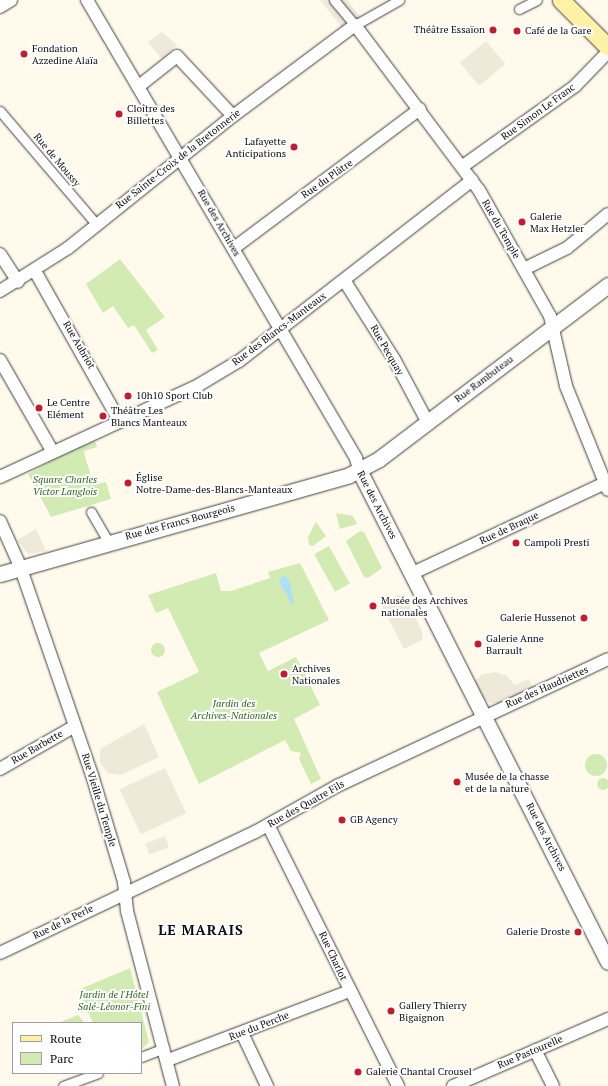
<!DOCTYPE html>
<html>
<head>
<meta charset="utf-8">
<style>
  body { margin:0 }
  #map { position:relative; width:608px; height:1086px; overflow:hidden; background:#fffaeb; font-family:"PT Serif",serif }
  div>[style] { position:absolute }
  .green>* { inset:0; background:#d2ebb3; transform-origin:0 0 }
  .round { border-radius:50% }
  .plaza>* { inset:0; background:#efe9da; transform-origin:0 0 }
  .water>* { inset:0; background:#addff9 }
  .roads { filter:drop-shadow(0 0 1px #3f3f3f) drop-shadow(0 0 1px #3f3f3f) }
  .pedestrian>* { height:9px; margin:-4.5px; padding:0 4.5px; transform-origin:4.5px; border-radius:4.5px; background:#fff }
  .minor>* { height:12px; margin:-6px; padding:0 6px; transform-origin:6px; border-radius:6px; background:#fff }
  .tertiary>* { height:15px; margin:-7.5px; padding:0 7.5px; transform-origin:7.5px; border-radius:7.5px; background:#fff }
  .secondary>* { height:17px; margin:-8.5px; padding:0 8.5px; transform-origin:8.5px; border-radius:8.5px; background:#fff2a6 }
  .dots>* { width:11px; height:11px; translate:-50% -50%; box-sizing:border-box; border:2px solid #fff; border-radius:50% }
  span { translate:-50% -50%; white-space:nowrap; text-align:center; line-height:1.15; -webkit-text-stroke:4px #fff; paint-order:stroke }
  .poi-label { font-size:10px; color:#0c0c0c }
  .right { translate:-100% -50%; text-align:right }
  .left { translate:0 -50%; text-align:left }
  .street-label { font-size:10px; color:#0c0c0c }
  .park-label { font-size:10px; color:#2c671a; font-style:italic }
  .district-label { font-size:14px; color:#0c0c0c; font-weight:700; letter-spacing:1px }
  .legend { position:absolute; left:12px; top:1022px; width:130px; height:52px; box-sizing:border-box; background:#fff; border:1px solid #9e9e9e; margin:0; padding:5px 7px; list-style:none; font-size:12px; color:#0c0c0c }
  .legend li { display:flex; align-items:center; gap:8px; height:20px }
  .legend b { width:20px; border:1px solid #9e9e9e }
</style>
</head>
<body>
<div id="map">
  <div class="green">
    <div style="clip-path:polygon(120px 259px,165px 317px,146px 330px,158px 350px,152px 353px,134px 325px,128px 328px,113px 306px,103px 313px,86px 284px)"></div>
    <div style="clip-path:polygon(95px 441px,97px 447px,84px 451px,86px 460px,94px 485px,106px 482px,111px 499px,51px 517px,28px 474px,68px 451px)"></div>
    <div style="clip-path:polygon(336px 513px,353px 516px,357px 524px,340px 529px)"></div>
    <div style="clip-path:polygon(316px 522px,326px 536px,313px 546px,309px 545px,308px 537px)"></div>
    <div style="clip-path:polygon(360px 531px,364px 532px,382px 568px,368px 578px,364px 577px,346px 541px)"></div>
    <div style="left:329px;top:546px;width:43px;height:17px;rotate:61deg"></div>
    <div style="clip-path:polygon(300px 563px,329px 620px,259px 653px,268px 671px,296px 657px,320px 705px,294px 719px,321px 779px,311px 784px,299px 759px,301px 753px,291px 751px,285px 740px,199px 784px,157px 692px,199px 672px,168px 608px,156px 613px,148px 595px,216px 573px,221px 591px,231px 591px,270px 578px,268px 572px)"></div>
    <div class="round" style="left:151px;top:643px;width:14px;height:14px"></div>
    <div class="round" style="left:585px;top:754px;width:22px;height:22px"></div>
    <div class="round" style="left:597px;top:778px;width:12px;height:12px"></div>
    <div style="clip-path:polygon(130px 968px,149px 1042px,141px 1050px,141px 1023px,93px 1023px,78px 990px)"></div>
    <div style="clip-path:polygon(78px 1015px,85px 1023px,58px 1023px)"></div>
  </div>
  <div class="plaza">
    <div style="clip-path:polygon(320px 0,347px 0,362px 19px,343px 29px)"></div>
    <div style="clip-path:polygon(162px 32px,177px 45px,162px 59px,148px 42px)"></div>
    <div style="left:486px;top:41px;width:30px;height:34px;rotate:50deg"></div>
    <div style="clip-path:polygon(36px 529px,46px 551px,28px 554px,17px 540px)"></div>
    <div style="clip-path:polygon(398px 595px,405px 597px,423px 633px,422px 640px,404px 649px,381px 604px)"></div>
    <div style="clip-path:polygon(496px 672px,507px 676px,515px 685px,529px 679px,534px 690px,502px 704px,490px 703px,481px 696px,473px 682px,483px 674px)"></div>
    <div style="clip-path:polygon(144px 724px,159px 757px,121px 775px,107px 773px,100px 762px,100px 749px)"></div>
    <div style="left:165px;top:768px;width:50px;height:50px;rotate:65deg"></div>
    <div style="left:165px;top:836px;width:12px;height:21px;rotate:70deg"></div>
  </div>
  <div class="water">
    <div style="clip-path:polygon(283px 575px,289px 579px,294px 602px,292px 605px,279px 581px)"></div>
  </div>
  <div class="roads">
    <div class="pedestrian">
      <div style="left:334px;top:0;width:33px;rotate:50deg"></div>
      <div style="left:355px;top:25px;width:51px;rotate:-29.6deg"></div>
      <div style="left:519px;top:9px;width:20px;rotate:-27deg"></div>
      <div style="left:0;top:111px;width:150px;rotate:49.6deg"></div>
      <div style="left:91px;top:512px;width:34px;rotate:60deg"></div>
      <div style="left:141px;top:1057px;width:25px;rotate:-21deg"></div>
      <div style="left:63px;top:1086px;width:37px;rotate:-20deg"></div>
    </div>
    <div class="minor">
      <div style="left:87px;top:0;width:531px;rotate:59.57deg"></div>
      <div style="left:356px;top:458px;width:12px;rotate:76deg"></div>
      <div style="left:0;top:7px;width:13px;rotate:-32deg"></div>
      <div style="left:139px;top:86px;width:48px;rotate:-38.3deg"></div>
      <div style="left:177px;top:56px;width:82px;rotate:47deg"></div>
      <div style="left:463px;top:166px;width:138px;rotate:-35.5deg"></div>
      <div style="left:575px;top:86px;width:47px;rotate:-45.9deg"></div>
      <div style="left:234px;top:248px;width:232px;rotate:-36.8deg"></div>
      <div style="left:0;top:254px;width:33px;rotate:57deg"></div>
      <div style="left:524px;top:269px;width:48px;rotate:-26deg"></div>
      <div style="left:567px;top:248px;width:53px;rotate:-39.7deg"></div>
      <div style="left:35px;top:271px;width:173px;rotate:60.6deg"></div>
      <div style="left:344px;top:280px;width:93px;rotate:57.7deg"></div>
      <div style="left:394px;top:359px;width:70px;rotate:62deg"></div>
      <div style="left:0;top:291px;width:80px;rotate:-32.3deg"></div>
      <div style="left:68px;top:248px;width:211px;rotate:-38.7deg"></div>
      <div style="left:233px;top:116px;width:152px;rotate:-36.7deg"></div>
      <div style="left:355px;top:25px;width:206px;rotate:53.1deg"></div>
      <div style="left:479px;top:190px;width:145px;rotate:60.6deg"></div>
      <div style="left:550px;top:316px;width:72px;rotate:77.1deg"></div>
      <div style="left:566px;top:386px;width:112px;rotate:68deg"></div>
      <div style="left:0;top:360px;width:106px;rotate:60.1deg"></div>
      <div style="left:0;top:477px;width:217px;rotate:-24.8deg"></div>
      <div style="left:197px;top:386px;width:49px;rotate:-30.8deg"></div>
      <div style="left:239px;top:361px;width:295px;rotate:-37.8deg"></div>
      <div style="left:0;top:521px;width:49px;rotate:66deg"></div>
      <div style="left:20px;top:566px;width:221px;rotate:71deg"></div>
      <div style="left:92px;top:775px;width:112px;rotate:73.3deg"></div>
      <div style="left:124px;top:882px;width:29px;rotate:84deg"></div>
      <div style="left:127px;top:911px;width:181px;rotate:75.3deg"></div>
      <div style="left:413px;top:573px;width:212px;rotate:-25.1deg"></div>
      <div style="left:0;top:769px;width:86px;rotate:-29.8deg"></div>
      <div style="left:268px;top:825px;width:292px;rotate:63.5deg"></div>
      <div style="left:0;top:953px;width:282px;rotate:-25.4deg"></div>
      <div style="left:255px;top:832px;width:94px;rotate:-29.3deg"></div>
      <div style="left:337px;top:786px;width:299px;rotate:-25.1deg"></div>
      <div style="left:242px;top:1033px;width:59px;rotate:64.7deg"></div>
      <div style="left:535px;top:1050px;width:40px;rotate:63.4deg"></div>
      <div style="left:168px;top:1060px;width:195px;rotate:-20.8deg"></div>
      <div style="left:453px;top:1086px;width:169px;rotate:-23.4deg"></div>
    </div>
    <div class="tertiary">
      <div style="left:359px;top:470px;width:551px;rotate:63.16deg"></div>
      <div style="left:0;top:574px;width:363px;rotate:-15.8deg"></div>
      <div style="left:349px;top:475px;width:34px;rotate:-28deg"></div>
      <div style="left:379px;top:459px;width:288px;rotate:-37.2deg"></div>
    </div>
    <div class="secondary">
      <div style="left:561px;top:0;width:66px;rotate:45deg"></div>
    </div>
  </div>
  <div class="dots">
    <div style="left:493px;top:30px;background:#c31d2b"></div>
    <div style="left:517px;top:31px;background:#c31d2b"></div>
    <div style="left:24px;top:54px;background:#c31d2b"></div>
    <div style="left:119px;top:114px;background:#c31d2b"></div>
    <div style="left:294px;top:147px;background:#c31d2b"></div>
    <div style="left:522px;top:222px;background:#c31d2b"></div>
    <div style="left:128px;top:396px;background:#c31d2b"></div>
    <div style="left:39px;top:408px;background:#c31d2b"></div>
    <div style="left:103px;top:416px;background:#c31d2b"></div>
    <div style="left:128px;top:483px;background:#c31d2b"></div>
    <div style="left:516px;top:543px;background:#c31d2b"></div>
    <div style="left:373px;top:606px;background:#c31d2b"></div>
    <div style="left:584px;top:618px;background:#c31d2b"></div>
    <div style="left:478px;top:644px;background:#c31d2b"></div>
    <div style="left:284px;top:674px;background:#c31d2b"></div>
    <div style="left:457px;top:782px;background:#c31d2b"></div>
    <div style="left:342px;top:820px;background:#c31d2b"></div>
    <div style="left:578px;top:932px;background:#c31d2b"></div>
    <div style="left:391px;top:1011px;background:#c31d2b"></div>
    <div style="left:358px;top:1072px;background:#c31d2b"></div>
  </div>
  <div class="poi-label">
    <span class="right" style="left:485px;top:30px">Théâtre Essaïon</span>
    <span class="left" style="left:525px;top:31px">Café de la Gare</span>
    <span class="left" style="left:32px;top:54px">Fondation<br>Azzedine Alaïa</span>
    <span class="left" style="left:127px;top:114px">Cloître des<br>Billettes</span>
    <span class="right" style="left:286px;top:147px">Lafayette<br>Anticipations</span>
    <span class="left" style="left:530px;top:222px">Galerie<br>Max Hetzler</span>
    <span class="left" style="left:136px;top:396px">10h10 Sport Club</span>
    <span class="left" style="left:47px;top:408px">Le Centre<br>Elément</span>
    <span class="left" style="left:111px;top:416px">Théâtre Les<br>Blancs Manteaux</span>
    <span class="left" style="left:136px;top:483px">Église<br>Notre-Dame-des-Blancs-Manteaux</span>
    <span class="left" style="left:524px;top:543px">Campoli Presti</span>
    <span class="left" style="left:381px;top:606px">Musée des Archives<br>nationales</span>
    <span class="right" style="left:576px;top:618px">Galerie Hussenot</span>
    <span class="left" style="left:486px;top:644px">Galerie Anne<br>Barrault</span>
    <span class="left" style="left:292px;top:674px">Archives<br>Nationales</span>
    <span class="left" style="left:465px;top:782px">Musée de la chasse<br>et de la nature</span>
    <span class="left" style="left:350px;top:820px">GB Agency</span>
    <span class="right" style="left:570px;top:932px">Galerie Droste</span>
    <span class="left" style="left:399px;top:1011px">Gallery Thierry<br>Bigaignon</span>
    <span class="left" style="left:366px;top:1072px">Galerie Chantal Crousel</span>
  </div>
  <div class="street-label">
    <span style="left:538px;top:112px;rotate:-36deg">Rue Simon Le Franc</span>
    <span style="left:178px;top:159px;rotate:-38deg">Rue Sainte-Croix de la Bretonnerie</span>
    <span style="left:57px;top:160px;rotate:50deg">Rue de Moussy</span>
    <span style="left:327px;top:179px;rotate:-35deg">Rue du Plâtre</span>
    <span style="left:219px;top:223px;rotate:60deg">Rue des Archives</span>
    <span style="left:501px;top:229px;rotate:60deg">Rue du Temple</span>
    <span style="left:279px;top:329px;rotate:-37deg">Rue des Blancs-Manteaux</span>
    <span style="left:79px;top:345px;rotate:60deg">Rue Aubriot</span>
    <span style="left:387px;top:350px;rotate:60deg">Rue Pecquay</span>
    <span style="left:484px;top:379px;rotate:-37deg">Rue Rambuteau</span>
    <span style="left:377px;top:505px;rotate:63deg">Rue des Archives</span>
    <span style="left:180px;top:522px;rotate:-15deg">Rue des Francs Bourgeois</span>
    <span style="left:509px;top:528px;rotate:-25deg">Rue de Braque</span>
    <span style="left:547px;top:687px;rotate:-24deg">Rue des Haudriettes</span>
    <span style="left:37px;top:747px;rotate:-30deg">Rue Barbette</span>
    <span style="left:99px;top:800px;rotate:73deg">Rue Vieille du Temple</span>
    <span style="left:306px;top:804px;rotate:-29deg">Rue des Quatre Fils</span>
    <span style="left:546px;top:837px;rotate:63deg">Rue des Archives</span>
    <span style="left:63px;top:922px;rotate:-26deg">Rue de la Perle</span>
    <span style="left:333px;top:956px;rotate:65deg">Rue Charlot</span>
    <span style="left:259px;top:1026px;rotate:-21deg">Rue du Perche</span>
    <span style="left:530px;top:1052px;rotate:-23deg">Rue Pastourelle</span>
  </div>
  <div class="park-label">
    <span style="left:65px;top:485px">Square Charles<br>Victor Langlois</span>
    <span style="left:234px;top:709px">Jardin des<br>Archives-Nationales</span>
    <span style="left:114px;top:1000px">Jardin de l'Hôtel<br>Salé-Léonor-Fini</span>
  </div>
  <div class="district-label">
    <span style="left:201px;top:930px">LE MARAIS</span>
  </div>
  <ul class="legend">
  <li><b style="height:5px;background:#fff2a6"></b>Route</li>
  <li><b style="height:11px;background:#d2ebb3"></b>Parc</li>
  </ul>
</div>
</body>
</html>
